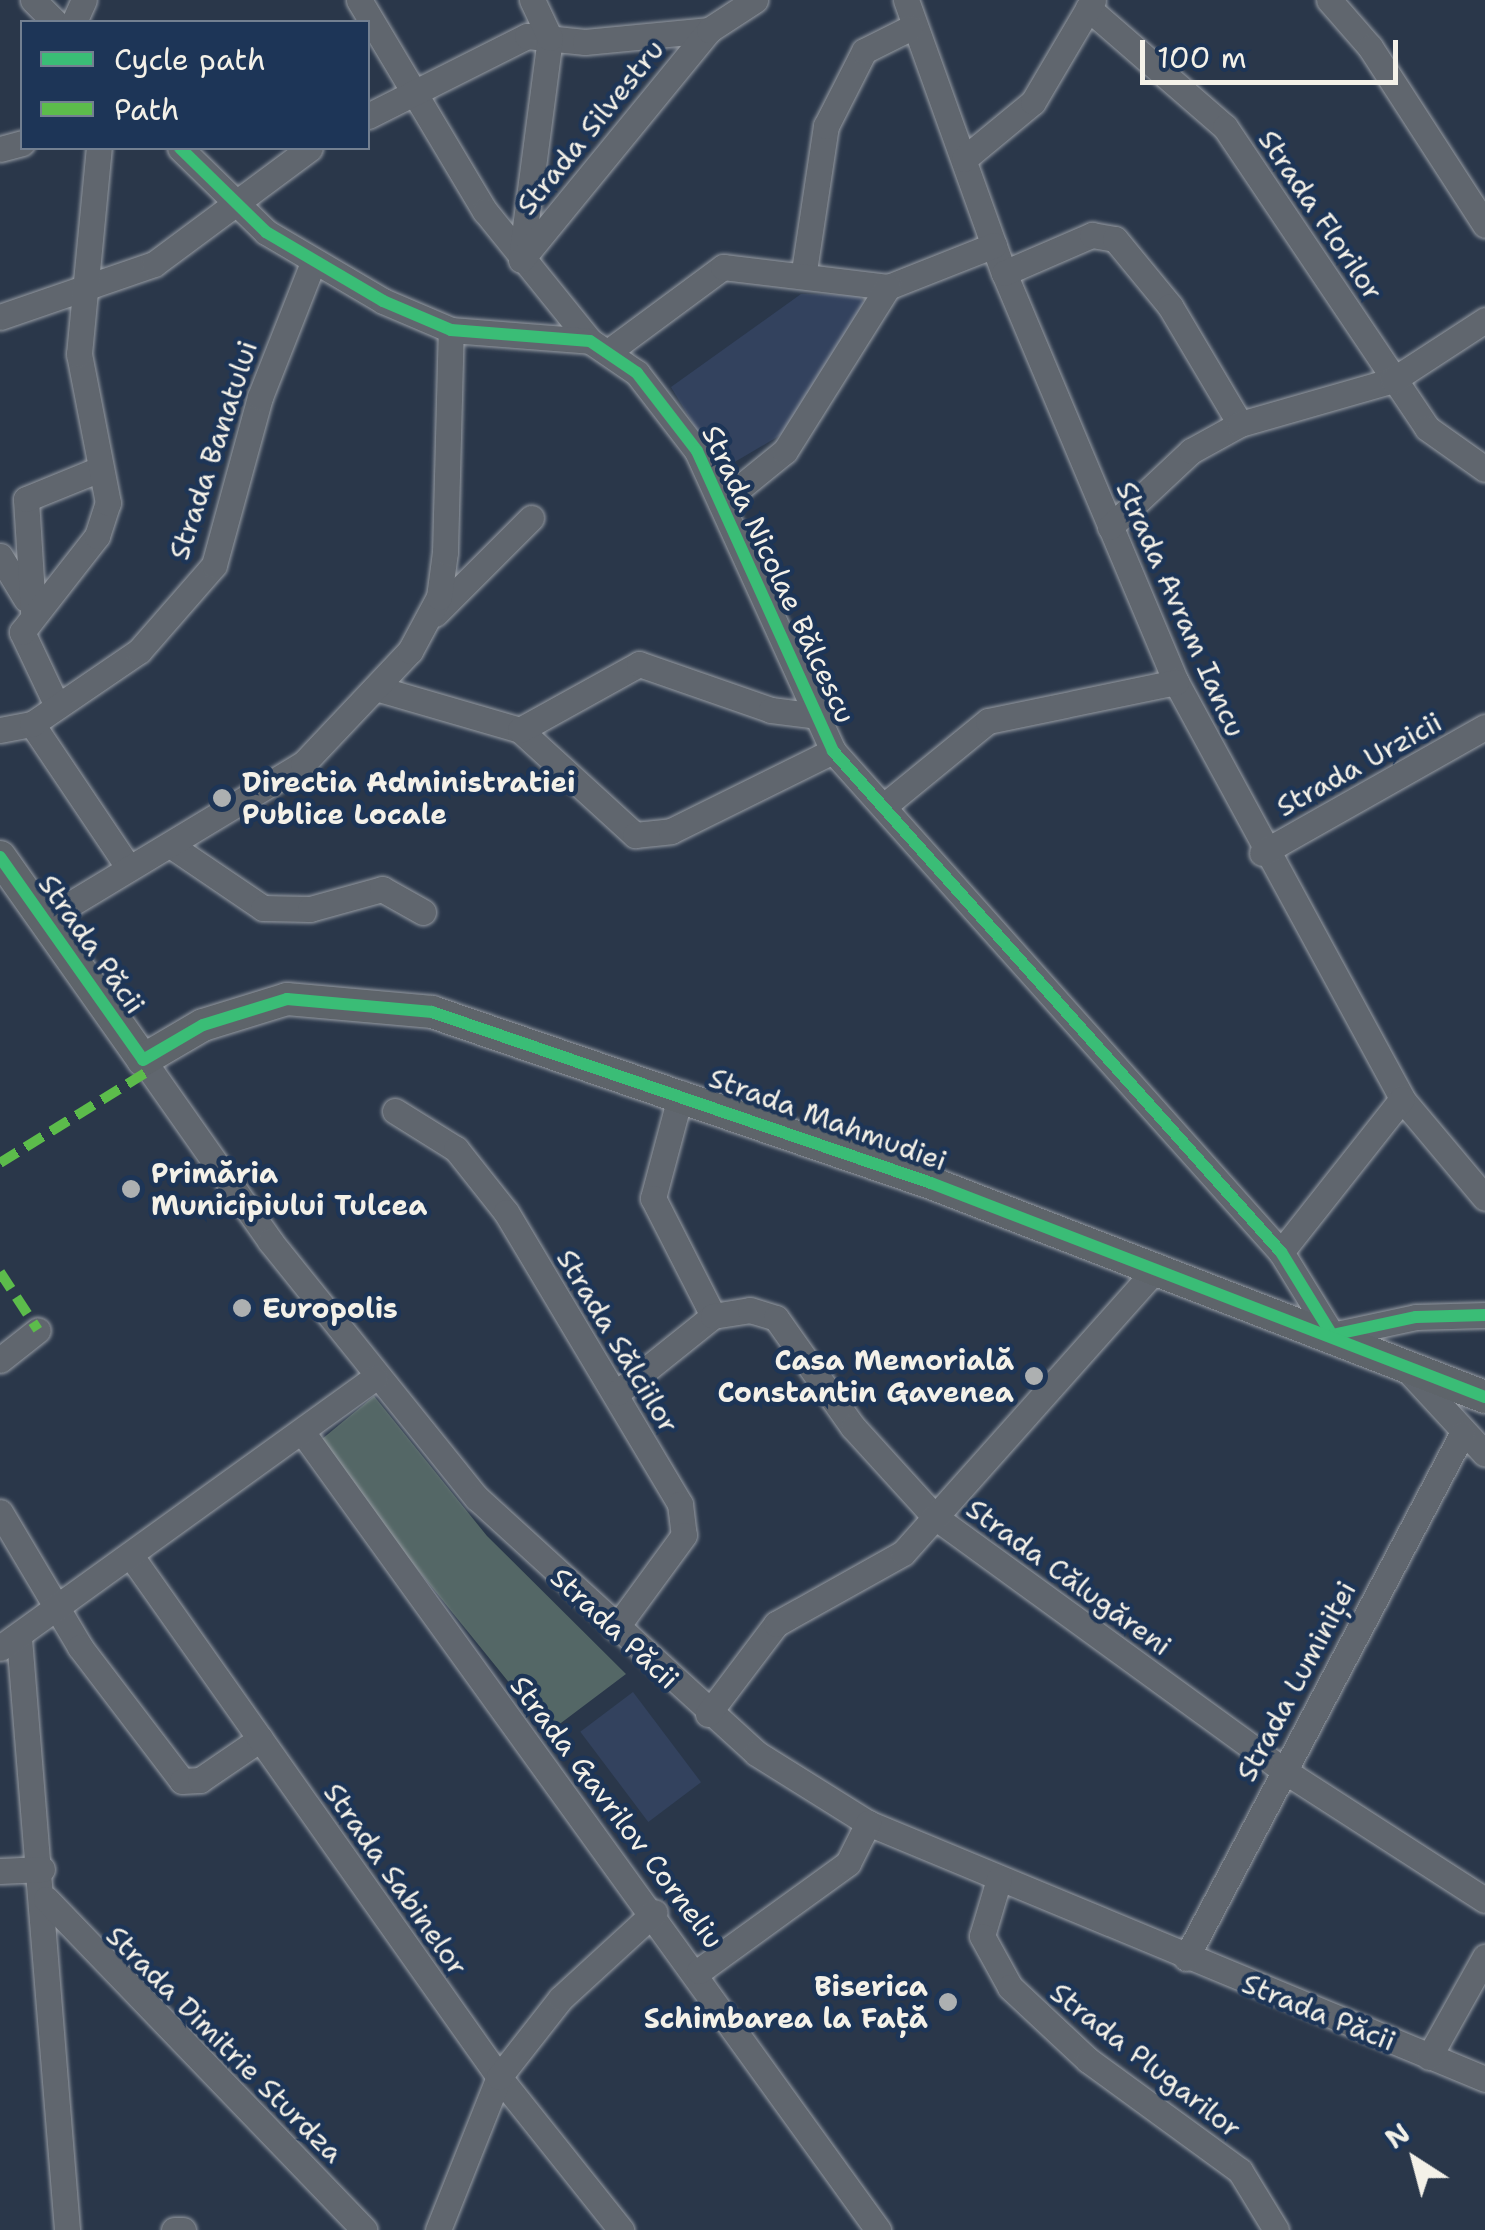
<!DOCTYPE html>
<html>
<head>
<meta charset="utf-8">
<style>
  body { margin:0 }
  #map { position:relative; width:1485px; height:2230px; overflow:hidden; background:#2a374a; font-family:"Shantell Sans",sans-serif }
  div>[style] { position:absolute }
  .built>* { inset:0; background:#33425e; transform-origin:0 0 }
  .green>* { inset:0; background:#546766 }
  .roads { filter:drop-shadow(0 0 2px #979ca3) drop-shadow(0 0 2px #979ca3) }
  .minor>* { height:25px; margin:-12.5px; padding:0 12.5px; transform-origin:12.5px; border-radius:12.5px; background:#60666e }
  .major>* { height:32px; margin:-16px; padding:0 16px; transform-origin:16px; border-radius:16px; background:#5e646a }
  .quiet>* { height:10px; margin-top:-5px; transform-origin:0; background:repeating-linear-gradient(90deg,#5cbc4b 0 20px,transparent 0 30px) }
  .cycleway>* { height:12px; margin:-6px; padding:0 6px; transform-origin:6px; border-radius:6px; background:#3abd76 }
  .dots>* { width:28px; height:28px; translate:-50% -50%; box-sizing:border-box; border:5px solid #1d3557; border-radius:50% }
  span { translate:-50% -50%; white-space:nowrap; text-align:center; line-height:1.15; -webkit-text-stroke:9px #1d3557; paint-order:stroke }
  .street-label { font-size:28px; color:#f4f1e8 }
  .poi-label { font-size:28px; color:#f4f1e8; font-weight:700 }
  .left { translate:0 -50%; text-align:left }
  .right { translate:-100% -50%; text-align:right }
  .legend { position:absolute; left:20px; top:20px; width:350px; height:130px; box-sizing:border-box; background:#1d3557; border:2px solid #738091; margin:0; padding:12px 18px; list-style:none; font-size:30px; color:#f4f1e8 }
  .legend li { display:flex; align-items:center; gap:20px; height:50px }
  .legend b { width:50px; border:2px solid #738091 }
  .north { position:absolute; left:1365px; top:2110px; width:100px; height:100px; -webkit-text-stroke:8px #1d3557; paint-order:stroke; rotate:324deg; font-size:28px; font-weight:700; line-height:40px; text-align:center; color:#f4f1e8 }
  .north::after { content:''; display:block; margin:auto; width:35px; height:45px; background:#f4f1e8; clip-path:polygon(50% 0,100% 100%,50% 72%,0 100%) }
  .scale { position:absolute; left:1140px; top:40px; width:258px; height:45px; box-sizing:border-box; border:5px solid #f4f1e8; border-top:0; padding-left:12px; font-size:30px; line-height:35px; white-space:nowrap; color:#f4f1e8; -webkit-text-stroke:8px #1d3557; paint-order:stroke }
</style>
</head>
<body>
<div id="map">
  <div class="built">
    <div style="clip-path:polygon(801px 294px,859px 295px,864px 303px,784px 433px,721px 470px,671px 387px)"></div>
    <div style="left:633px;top:1692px;width:113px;height:66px;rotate:53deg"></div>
  </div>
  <div class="green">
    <div style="clip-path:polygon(374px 1396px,487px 1536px,626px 1674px,549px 1732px,316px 1444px)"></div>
  </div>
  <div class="roads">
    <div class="minor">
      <div style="left:33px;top:0;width:31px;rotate:45deg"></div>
      <div style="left:359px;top:0;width:246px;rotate:59.2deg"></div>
      <div style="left:485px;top:211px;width:167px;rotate:51.1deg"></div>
      <div style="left:906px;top:0;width:290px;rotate:70.3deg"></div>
      <div style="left:1004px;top:273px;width:444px;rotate:67.2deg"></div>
      <div style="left:1176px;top:682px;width:474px;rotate:61.5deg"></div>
      <div style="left:1402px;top:1099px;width:129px;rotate:50deg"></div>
      <div style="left:1329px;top:0;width:62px;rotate:48.9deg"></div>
      <div style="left:1370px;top:47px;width:212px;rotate:57.1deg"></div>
      <div style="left:1088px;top:8px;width:181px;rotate:41deg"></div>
      <div style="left:1225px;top:127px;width:362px;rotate:56.1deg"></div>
      <div style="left:1427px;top:428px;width:71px;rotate:35.3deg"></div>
      <div style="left:74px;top:22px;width:24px;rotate:-66deg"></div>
      <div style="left:368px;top:116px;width:178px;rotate:-26.7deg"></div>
      <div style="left:527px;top:36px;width:58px;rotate:5.9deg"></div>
      <div style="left:585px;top:42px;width:125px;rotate:-5.5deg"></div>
      <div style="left:180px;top:148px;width:120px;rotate:44.3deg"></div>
      <div style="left:266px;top:232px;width:136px;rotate:30.5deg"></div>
      <div style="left:383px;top:301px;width:74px;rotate:23.1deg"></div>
      <div style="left:451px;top:330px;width:139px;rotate:4.5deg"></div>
      <div style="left:590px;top:341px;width:57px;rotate:34.2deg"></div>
      <div style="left:637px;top:373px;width:98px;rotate:52.4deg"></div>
      <div style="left:697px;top:451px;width:329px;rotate:65.6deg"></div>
      <div style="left:833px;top:751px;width:672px;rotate:48.2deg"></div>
      <div style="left:1281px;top:1252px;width:97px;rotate:58.4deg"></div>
      <div style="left:1332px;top:1335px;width:86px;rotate:-12.1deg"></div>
      <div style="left:1416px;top:1317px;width:69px;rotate:-1.7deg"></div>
      <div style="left:0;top:149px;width:23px;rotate:-15deg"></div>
      <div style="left:964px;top:159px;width:89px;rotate:-39.6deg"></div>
      <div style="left:1033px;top:102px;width:118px;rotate:-59.5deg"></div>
      <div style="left:521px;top:258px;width:222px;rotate:-82.5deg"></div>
      <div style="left:550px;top:38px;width:42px;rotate:-115.3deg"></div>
      <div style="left:521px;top:260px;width:297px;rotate:-50.7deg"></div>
      <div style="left:709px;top:30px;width:55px;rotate:-33.1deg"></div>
      <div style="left:804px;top:271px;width:147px;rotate:-81.4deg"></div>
      <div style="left:826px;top:126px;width:84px;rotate:-63.1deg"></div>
      <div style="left:864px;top:51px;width:51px;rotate:-26.6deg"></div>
      <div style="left:1004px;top:273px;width:96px;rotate:-23.4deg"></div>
      <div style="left:1092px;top:235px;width:23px;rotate:10deg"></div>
      <div style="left:1115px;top:239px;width:87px;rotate:50.6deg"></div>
      <div style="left:1170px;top:306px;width:137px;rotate:59.3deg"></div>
      <div style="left:0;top:317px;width:163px;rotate:-19deg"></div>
      <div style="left:154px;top:264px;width:194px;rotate:-36.6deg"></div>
      <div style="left:608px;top:352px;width:143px;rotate:-36.5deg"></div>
      <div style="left:723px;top:267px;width:166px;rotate:6.9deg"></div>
      <div style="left:888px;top:287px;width:114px;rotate:-21.6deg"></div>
      <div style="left:721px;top:503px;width:82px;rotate:-39.1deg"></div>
      <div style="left:785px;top:451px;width:194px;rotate:-57.9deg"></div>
      <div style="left:1110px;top:527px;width:111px;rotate:-43.2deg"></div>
      <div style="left:1191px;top:451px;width:56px;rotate:-28.9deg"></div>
      <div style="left:1240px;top:424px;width:159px;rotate:-16deg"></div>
      <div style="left:1393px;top:380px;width:110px;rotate:-33.1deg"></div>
      <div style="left:0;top:556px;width:50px;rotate:58.8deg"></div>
      <div style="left:33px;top:611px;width:112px;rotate:-93.6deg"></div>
      <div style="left:26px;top:499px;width:80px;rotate:-22.1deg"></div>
      <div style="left:435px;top:614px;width:136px;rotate:-45deg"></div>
      <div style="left:379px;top:689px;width:147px;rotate:16.2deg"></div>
      <div style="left:520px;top:730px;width:156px;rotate:42.4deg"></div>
      <div style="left:635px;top:835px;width:36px;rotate:-6deg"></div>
      <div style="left:671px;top:831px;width:181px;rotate:-26.3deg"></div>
      <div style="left:57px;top:706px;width:82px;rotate:-115.3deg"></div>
      <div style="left:22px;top:632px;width:122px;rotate:-52deg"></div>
      <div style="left:97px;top:536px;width:35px;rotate:-72deg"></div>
      <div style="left:108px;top:503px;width:152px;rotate:-101deg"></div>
      <div style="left:79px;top:354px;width:207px;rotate:-84.5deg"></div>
      <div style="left:32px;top:724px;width:172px;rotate:56.1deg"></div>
      <div style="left:0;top:730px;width:33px;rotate:-11deg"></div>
      <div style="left:32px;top:724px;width:130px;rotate:-34.3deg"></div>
      <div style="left:139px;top:651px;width:114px;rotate:-48.9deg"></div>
      <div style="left:214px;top:565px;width:174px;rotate:-74.7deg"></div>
      <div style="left:260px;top:397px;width:142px;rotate:-68.5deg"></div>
      <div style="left:520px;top:730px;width:136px;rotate:-29deg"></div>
      <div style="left:639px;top:664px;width:140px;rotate:19.2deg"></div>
      <div style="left:771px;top:710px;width:46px;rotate:7.4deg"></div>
      <div style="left:884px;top:806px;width:134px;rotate:-39.3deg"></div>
      <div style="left:988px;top:721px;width:192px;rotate:-11.7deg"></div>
      <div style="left:170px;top:845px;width:112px;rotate:34.1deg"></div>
      <div style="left:263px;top:908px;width:47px;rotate:1.2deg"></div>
      <div style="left:310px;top:909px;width:75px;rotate:-15.5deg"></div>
      <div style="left:382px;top:889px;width:47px;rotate:29.3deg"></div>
      <div style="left:1262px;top:853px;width:256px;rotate:-29.5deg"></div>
      <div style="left:44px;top:920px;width:302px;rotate:-31.1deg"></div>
      <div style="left:303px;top:764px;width:156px;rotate:-46.6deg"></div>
      <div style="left:410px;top:651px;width:61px;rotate:-61.8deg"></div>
      <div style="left:439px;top:597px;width:45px;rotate:-82.4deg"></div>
      <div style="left:445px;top:552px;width:222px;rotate:-88.5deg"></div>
      <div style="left:143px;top:1060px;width:221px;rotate:54.9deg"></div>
      <div style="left:270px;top:1241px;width:330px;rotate:51.2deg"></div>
      <div style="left:477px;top:1498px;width:378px;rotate:42.4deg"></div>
      <div style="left:756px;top:1753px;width:132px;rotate:32deg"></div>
      <div style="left:868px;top:1823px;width:668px;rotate:22.53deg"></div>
      <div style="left:681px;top:1093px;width:109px;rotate:104.9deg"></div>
      <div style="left:653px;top:1198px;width:132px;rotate:63deg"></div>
      <div style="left:395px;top:1111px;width:72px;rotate:31.9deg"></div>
      <div style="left:456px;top:1149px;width:80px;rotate:51.6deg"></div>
      <div style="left:506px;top:1212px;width:340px;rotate:59.2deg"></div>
      <div style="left:680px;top:1504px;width:31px;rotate:83deg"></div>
      <div style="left:684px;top:1535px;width:115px;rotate:126.2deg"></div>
      <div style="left:1281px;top:1252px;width:195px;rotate:-51.7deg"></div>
      <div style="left:0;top:1360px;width:48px;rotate:-38.3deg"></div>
      <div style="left:1402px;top:1364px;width:122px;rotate:47.3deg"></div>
      <div style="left:617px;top:1393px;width:123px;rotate:-38.7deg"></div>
      <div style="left:713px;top:1316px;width:37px;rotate:-9deg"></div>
      <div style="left:750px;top:1310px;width:27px;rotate:17deg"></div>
      <div style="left:776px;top:1318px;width:133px;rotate:54.8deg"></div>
      <div style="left:853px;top:1427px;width:122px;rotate:47.7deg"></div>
      <div style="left:935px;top:1517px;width:430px;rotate:36deg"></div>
      <div style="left:1283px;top:1770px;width:240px;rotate:32.8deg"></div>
      <div style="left:303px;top:1433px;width:983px;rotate:54.19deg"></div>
      <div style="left:0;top:1512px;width:157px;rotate:59.3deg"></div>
      <div style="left:80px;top:1647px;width:168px;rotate:52.7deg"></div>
      <div style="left:182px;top:1781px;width:18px;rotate:-3deg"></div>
      <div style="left:200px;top:1780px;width:73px;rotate:-34.3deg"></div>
      <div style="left:131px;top:1556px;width:638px;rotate:54.77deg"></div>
      <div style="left:499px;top:2077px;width:196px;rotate:51.4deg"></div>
      <div style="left:19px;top:1638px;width:594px;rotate:85.36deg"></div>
      <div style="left:0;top:1648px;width:462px;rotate:-35.8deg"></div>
      <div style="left:708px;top:1714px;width:113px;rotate:-52.9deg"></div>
      <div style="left:776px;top:1624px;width:145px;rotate:-29.2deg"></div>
      <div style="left:903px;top:1553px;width:383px;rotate:-48.3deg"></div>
      <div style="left:0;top:1871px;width:42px;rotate:-2.7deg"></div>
      <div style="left:999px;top:1879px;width:59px;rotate:106.6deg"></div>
      <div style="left:982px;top:1936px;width:58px;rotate:61.2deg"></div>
      <div style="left:1010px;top:1987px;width:107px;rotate:43.1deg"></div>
      <div style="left:1088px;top:2060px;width:188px;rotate:36.1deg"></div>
      <div style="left:1240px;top:2171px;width:69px;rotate:58.6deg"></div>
      <div style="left:46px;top:1899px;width:459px;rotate:46.1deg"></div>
      <div style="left:1186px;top:1958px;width:592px;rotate:-62.22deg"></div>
      <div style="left:699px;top:1971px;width:184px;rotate:-35.9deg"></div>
      <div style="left:848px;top:1863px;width:45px;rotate:-63.4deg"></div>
      <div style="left:1429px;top:2057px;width:115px;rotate:-60.8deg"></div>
      <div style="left:174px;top:2230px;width:9px"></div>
      <div style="left:438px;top:2230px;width:165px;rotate:-68.3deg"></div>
      <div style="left:499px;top:2077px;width:100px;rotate:-51.9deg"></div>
      <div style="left:561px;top:1998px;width:127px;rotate:-42.5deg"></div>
    </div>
    <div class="major">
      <div style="left:0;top:857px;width:248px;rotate:54.8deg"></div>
      <div style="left:143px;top:1060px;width:69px;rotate:-30.3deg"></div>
      <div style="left:203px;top:1025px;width:88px;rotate:-17.2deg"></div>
      <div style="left:287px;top:999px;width:146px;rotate:5.1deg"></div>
      <div style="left:432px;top:1012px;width:527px;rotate:18.92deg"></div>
      <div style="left:931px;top:1183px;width:594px;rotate:21.12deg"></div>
    </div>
  </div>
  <div class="quiet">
    <div style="left:0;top:1163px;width:176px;rotate:-31.8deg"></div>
    <div style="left:0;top:1272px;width:69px;rotate:56.8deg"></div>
  </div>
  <div class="cycleway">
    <div style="left:180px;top:148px;width:120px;rotate:44.3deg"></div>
    <div style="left:266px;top:232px;width:136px;rotate:30.5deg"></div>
    <div style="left:383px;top:301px;width:74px;rotate:23.1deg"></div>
    <div style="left:451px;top:330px;width:139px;rotate:4.5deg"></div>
    <div style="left:590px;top:341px;width:57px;rotate:34.2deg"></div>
    <div style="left:637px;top:373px;width:98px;rotate:52.4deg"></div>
    <div style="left:697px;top:451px;width:329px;rotate:65.6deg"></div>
    <div style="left:833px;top:751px;width:672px;rotate:48.2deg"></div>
    <div style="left:1281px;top:1252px;width:97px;rotate:58.4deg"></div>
    <div style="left:1332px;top:1335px;width:86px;rotate:-12.1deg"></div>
    <div style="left:1416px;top:1317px;width:69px;rotate:-1.7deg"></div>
    <div style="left:0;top:857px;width:248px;rotate:54.8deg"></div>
    <div style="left:143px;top:1060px;width:69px;rotate:-30.3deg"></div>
    <div style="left:203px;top:1025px;width:88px;rotate:-17.2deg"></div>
    <div style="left:287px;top:999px;width:146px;rotate:5.1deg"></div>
    <div style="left:432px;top:1012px;width:527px;rotate:18.92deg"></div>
    <div style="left:931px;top:1183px;width:594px;rotate:21.12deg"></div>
  </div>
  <div class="dots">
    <div style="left:222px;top:798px;background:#adb0b1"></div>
    <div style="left:131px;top:1189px;background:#adb0b1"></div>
    <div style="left:242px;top:1308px;background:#adb0b1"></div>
    <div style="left:1034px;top:1376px;background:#adb0b1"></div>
    <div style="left:948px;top:2002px;background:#adb0b1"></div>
  </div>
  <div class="street-label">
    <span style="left:590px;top:127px;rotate:-51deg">Strada Silvestru</span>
    <span style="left:1321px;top:215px;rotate:56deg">Strada Florilor</span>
    <span style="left:213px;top:450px;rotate:-72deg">Strada Banatului</span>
    <span style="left:779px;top:574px;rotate:65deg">Strada Nicolae Bălcescu</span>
    <span style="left:1181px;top:609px;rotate:66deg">Strada Avram Iancu</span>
    <span style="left:1359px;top:764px;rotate:-29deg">Strada Urzicii</span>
    <span style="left:92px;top:944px;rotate:55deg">Strada Păcii</span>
    <span style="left:828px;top:1119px;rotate:20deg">Strada Mahmudiei</span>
    <span style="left:618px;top:1341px;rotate:59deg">Strada Sălciilor</span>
    <span style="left:1069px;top:1577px;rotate:36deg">Strada Călugăreni</span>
    <span style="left:615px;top:1628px;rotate:43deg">Strada Păcii</span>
    <span style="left:1296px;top:1681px;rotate:-62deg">Strada Luminiței</span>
    <span style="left:617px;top:1812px;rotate:53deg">Strada Gavrilov Corneliu</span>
    <span style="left:396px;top:1879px;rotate:55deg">Strada Sabinelor</span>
    <span style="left:1319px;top:2012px;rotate:22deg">Strada Păcii</span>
    <span style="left:225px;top:2044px;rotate:45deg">Strada Dimitrie Sturdza</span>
    <span style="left:1146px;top:2060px;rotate:38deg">Strada Plugarilor</span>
  </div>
  <div class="poi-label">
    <span class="left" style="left:242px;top:798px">Directia Administratiei<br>Publice Locale</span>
    <span class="left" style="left:151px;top:1189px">Primăria<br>Municipiului Tulcea</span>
    <span class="left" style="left:262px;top:1308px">Europolis</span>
    <span class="right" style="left:1014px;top:1376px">Casa Memorială<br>Constantin Gavenea</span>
    <span class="right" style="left:928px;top:2002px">Biserica<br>Schimbarea la Față</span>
  </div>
  <ul class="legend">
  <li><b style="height:12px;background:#3abd76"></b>Cycle path</li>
  <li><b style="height:12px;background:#5cbc4b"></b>Path</li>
  </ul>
  <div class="north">N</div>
  <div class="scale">100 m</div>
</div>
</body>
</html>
